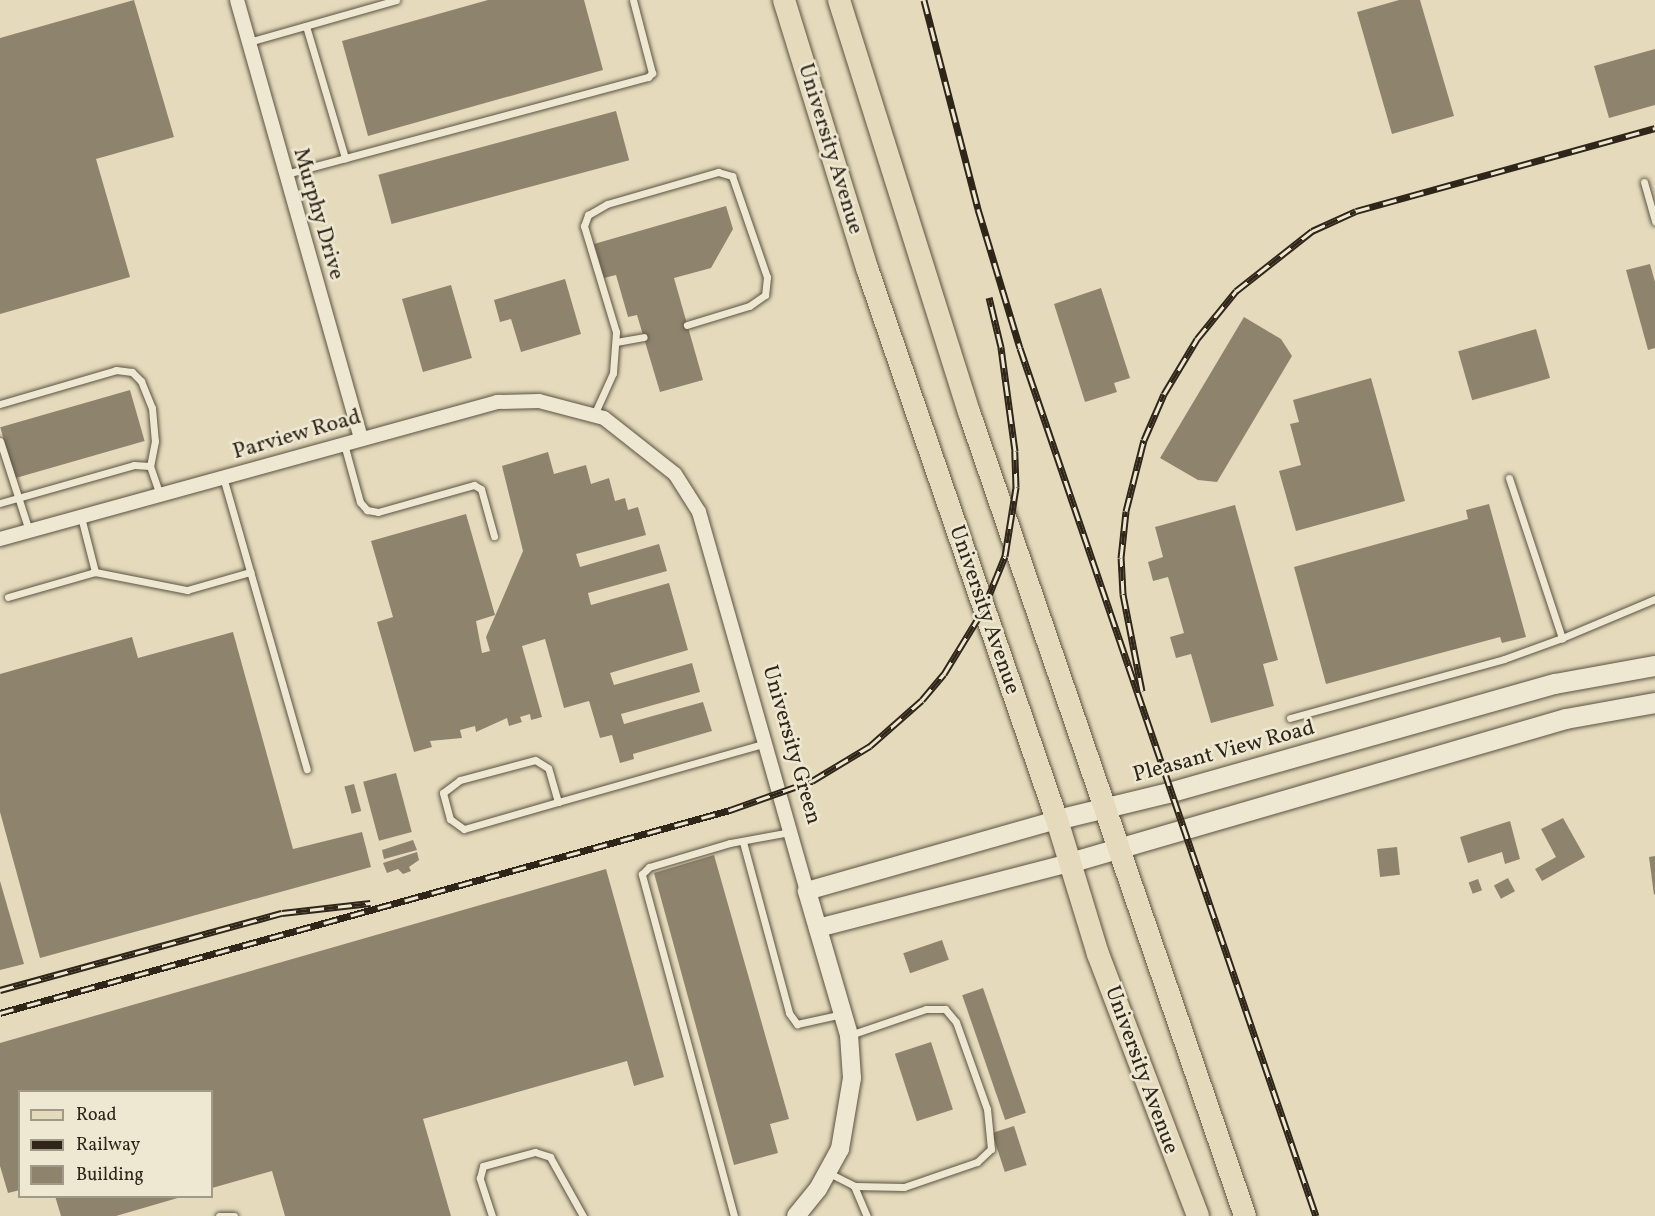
<!DOCTYPE html>
<html>
<head>
<meta charset="utf-8">
<style>
  body { margin:0 }
  #map { position:relative; width:1655px; height:1216px; overflow:hidden; background:#e5dbbc; font-family:Vollkorn,serif }
  div>[style] { position:absolute }
  .building>* { inset:0; background:#8e846e; transform-origin:0 0 }
  .roads { filter:drop-shadow(0 0 2px #5c5242) drop-shadow(0 0 2px #5c5242) }
  .service>* { height:7px; margin:-3.5px; padding:0 3.5px; transform-origin:3.5px; border-radius:3.5px; background:#eee8d3 }
  .minor>* { height:14px; margin:-7px; padding:0 7px; transform-origin:7px; border-radius:7px; background:#eee8d3 }
  .tertiary>* { height:18px; margin:-9px; padding:0 9px; transform-origin:9px; border-radius:9px; background:#eee8d3 }
  .secondary>* { height:20px; margin:-10px; padding:0 10px; transform-origin:10px; border-radius:10px; background:#eee8d3 }
  .primary>* { height:22px; margin:-11px; padding:0 11px; transform-origin:11px; border-radius:11px; background:#e5dbbc }
  .rail>* { height:7px; margin-top:-3.5px; transform-origin:0; background:repeating-linear-gradient(90deg,#eee8d3 0 14px,#2f2519 0 28px); box-sizing:border-box; border-block:2px solid #2f2519 }
  span { translate:-50% -50%; white-space:nowrap; text-align:center; line-height:1.15; -webkit-text-stroke:5px #eee8d3; paint-order:stroke }
  .street-label { font-size:22px; color:#2f2519 }
  .legend { position:absolute; left:18px; top:1090px; width:195px; height:108px; box-sizing:border-box; background:#eee8d3; border:2px solid #a29a89; margin:0; padding:8px 10px; list-style:none; font-size:18px; color:#2f2519 }
  .legend li { display:flex; align-items:center; gap:12px; height:30px }
  .legend b { width:30px; border:2px solid #a29a89 }
</style>
</head>
<body>
<div id="map">
  <div class="building">
    <div style="clip-path:polygon(134px 0,174px 137px,96px 159px,130px 277px,0 314px,0 38px)"></div>
    <div style="clip-path:polygon(488px 0,584px 0,603px 70px,368px 136px,342px 41px)"></div>
    <div style="clip-path:polygon(1399px 0,1420px 0,1454px 116px,1392px 134px,1357px 12px)"></div>
    <div style="clip-path:polygon(1655px 49px,1655px 105px,1609px 118px,1594px 66px)"></div>
    <div style="left:616px;top:111px;width:51px;height:246px;rotate:75deg"></div>
    <div style="clip-path:polygon(726px 206px,733px 229px,711px 268px,674px 278px,703px 380px,660px 392px,637px 315px,628px 317px,616px 275px,604px 278px,594px 244px)"></div>
    <div style="clip-path:polygon(1650px 264px,1655px 282px,1655px 348px,1648px 350px,1626px 270px)"></div>
    <div style="clip-path:polygon(565px 279px,581px 334px,521px 352px,511px 319px,500px 322px,494px 300px)"></div>
    <div style="left:451px;top:285px;width:76px;height:51px;rotate:74deg"></div>
    <div style="clip-path:polygon(1101px 288px,1130px 378px,1114px 383px,1117px 392px,1085px 402px,1054px 304px)"></div>
    <div style="clip-path:polygon(1244px 317px,1281px 339px,1292px 356px,1217px 482px,1198px 480px,1160px 458px)"></div>
    <div style="left:1536px;top:329px;width:51px;height:81px;rotate:74deg"></div>
    <div style="clip-path:polygon(1371px 378px,1405px 501px,1296px 531px,1279px 471px,1301px 465px,1290px 424px,1299px 422px,1293px 400px)"></div>
    <div style="left:130px;top:390px;width:53px;height:135px;rotate:74deg"></div>
    <div style="clip-path:polygon(548px 452px,554px 474px,586px 465px,591px 484px,609px 478px,615px 501px,625px 498px,628px 510px,638px 507px,646px 535px,576px 554px,580px 567px,659px 544px,667px 571px,588px 593px,591px 605px,669px 583px,688px 650px,610px 673px,614px 685px,692px 663px,700px 692px,621px 714px,624px 724px,703px 702px,712px 731px,633px 754px,634px 759px,620px 763px,612px 735px,600px 738px,589px 701px,564px 708px,545px 639px,522px 646px,542px 717px,531px 720px,530px 714px,520px 717px,522px 722px,509px 726px,507px 718px,476px 732px,475px 726px,460px 730px,462px 738px,430px 741px,432px 747px,414px 752px,377px 622px,393px 617px,371px 541px,466px 514px,495px 615px,476px 621px,482px 653px,490px 651px,486px 637px,523px 551px,502px 466px)"></div>
    <div style="clip-path:polygon(1489px 504px,1526px 637px,1502px 643px,1500px 637px,1326px 684px,1294px 567px,1468px 519px,1466px 510px)"></div>
    <div style="clip-path:polygon(1235px 505px,1278px 660px,1263px 664px,1274px 706px,1211px 723px,1191px 654px,1176px 658px,1170px 637px,1184px 633px,1168px 577px,1153px 581px,1148px 562px,1163px 557px,1155px 527px)"></div>
    <div style="clip-path:polygon(233px 632px,293px 849px,362px 832px,371px 867px,40px 958px,0 812px,0 674px,132px 637px,138px 658px)"></div>
    <div style="left:396px;top:773px;width:61px;height:34px;rotate:75deg"></div>
    <div style="left:354px;top:784px;width:28px;height:10px;rotate:75deg"></div>
    <div style="clip-path:polygon(1563px 818px,1585px 857px,1542px 881px,1535px 869px,1556px 857px,1541px 829px)"></div>
    <div style="clip-path:polygon(1510px 821px,1520px 859px,1505px 864px,1502px 852px,1468px 863px,1460px 837px)"></div>
    <div style="clip-path:polygon(413px 840px,417px 850px,384px 859px,382px 850px)"></div>
    <div style="left:1397px;top:847px;width:28px;height:20px;rotate:84deg"></div>
    <div style="clip-path:polygon(417px 852px,419px 860px,409px 867px,411px 871px,403px 874px,398px 869px,387px 873px,383px 863px)"></div>
    <div style="clip-path:polygon(714px 855px,789px 1119px,770px 1124px,778px 1153px,734px 1165px,654px 873px)"></div>
    <div style="clip-path:polygon(1655px 856px,1655px 894px,1654px 895px,1649px 857px)"></div>
    <div style="clip-path:polygon(606px 869px,664px 1077px,634px 1086px,627px 1061px,423px 1119px,451px 1216px,285px 1216px,272px 1171px,212px 1188px,212px 1092px,20px 1092px,20px 1190px,8px 1193px,0 1166px,0 1043px)"></div>
    <div style="left:1508px;top:878px;width:15px;height:16px;rotate:62deg"></div>
    <div style="left:1478px;top:879px;width:12px;height:10px;rotate:70deg"></div>
    <div style="clip-path:polygon(0 881px,24px 964px,0 970px)"></div>
    <div style="left:942px;top:940px;width:21px;height:41px;rotate:71deg"></div>
    <div style="left:983px;top:988px;width:132px;height:22px;rotate:71deg"></div>
    <div style="left:931px;top:1042px;width:71px;height:38px;rotate:72deg"></div>
    <div style="left:1014px;top:1126px;width:41px;height:23px;rotate:72deg"></div>
    <div style="clip-path:polygon(55px 1196px,181px 1196px,181px 1197px,116px 1216px,61px 1216px)"></div>
  </div>
  <div class="roads">
    <div class="service">
      <div style="left:306px;top:26px;width:138px;rotate:73.5deg"></div>
      <div style="left:249px;top:42px;width:153px;rotate:-15.9deg"></div>
      <div style="left:286px;top:174px;width:375px;rotate:-15deg"></div>
      <div style="left:648px;top:77px;width:6px;rotate:-45deg"></div>
      <div style="left:652px;top:73px;width:75px;rotate:-104.6deg"></div>
      <div style="left:1644px;top:182px;width:41px;rotate:74.2deg"></div>
      <div style="left:616px;top:342px;width:28px;rotate:-10deg"></div>
      <div style="left:0;top:404px;width:121px;rotate:-16.3deg"></div>
      <div style="left:116px;top:370px;width:16px;rotate:7deg"></div>
      <div style="left:132px;top:372px;width:13px;rotate:45deg"></div>
      <div style="left:141px;top:381px;width:29px;rotate:68deg"></div>
      <div style="left:152px;top:408px;width:33px;rotate:85deg"></div>
      <div style="left:155px;top:441px;width:25px;rotate:101deg"></div>
      <div style="left:150px;top:466px;width:31px;rotate:71deg"></div>
      <div style="left:594px;top:415px;width:46px;rotate:-65.7deg"></div>
      <div style="left:613px;top:373px;width:41px;rotate:-85.8deg"></div>
      <div style="left:616px;top:332px;width:111px;rotate:-106.8deg"></div>
      <div style="left:584px;top:226px;width:12px;rotate:-70deg"></div>
      <div style="left:588px;top:215px;width:22px;rotate:-30deg"></div>
      <div style="left:607px;top:204px;width:116px;rotate:-16.1deg"></div>
      <div style="left:718px;top:172px;width:15px;rotate:16deg"></div>
      <div style="left:732px;top:176px;width:107px;rotate:70.9deg"></div>
      <div style="left:767px;top:277px;width:18px;rotate:96deg"></div>
      <div style="left:765px;top:295px;width:19px;rotate:145deg"></div>
      <div style="left:749px;top:306px;width:65px;rotate:163deg"></div>
      <div style="left:0;top:441px;width:95px;rotate:72.1deg"></div>
      <div style="left:344px;top:444px;width:60px;rotate:74.6deg"></div>
      <div style="left:360px;top:502px;width:11px;rotate:49deg"></div>
      <div style="left:367px;top:510px;width:11px;rotate:10deg"></div>
      <div style="left:378px;top:512px;width:100px;rotate:-15.7deg"></div>
      <div style="left:474px;top:485px;width:8px;rotate:30deg"></div>
      <div style="left:481px;top:489px;width:49px;rotate:74.5deg"></div>
      <div style="left:223px;top:477px;width:304px;rotate:74deg"></div>
      <div style="left:1509px;top:478px;width:169px;rotate:71.7deg"></div>
      <div style="left:1562px;top:638px;width:101px;rotate:-22.8deg"></div>
      <div style="left:0;top:503px;width:139px;rotate:-15.8deg"></div>
      <div style="left:134px;top:465px;width:16px;rotate:4deg"></div>
      <div style="left:81px;top:517px;width:57px;rotate:75.7deg"></div>
      <div style="left:8px;top:597px;width:91px;rotate:-16deg"></div>
      <div style="left:95px;top:572px;width:94px;rotate:11.1deg"></div>
      <div style="left:187px;top:590px;width:66px;rotate:-15.9deg"></div>
      <div style="left:1290px;top:718px;width:222px;rotate:-15.4deg"></div>
      <div style="left:1504px;top:659px;width:62px;rotate:-19.9deg"></div>
      <div style="left:558px;top:802px;width:35px;rotate:-106deg"></div>
      <div style="left:548px;top:768px;width:15px;rotate:-148deg"></div>
      <div style="left:535px;top:760px;width:78px;rotate:165.1deg"></div>
      <div style="left:460px;top:780px;width:21px;rotate:143deg"></div>
      <div style="left:443px;top:793px;width:27px;rotate:75deg"></div>
      <div style="left:450px;top:819px;width:17px;rotate:36deg"></div>
      <div style="left:464px;top:829px;width:98px;rotate:-16deg"></div>
      <div style="left:558px;top:802px;width:216px;rotate:-15.8deg"></div>
      <div style="left:743px;top:842px;width:177px;rotate:74.9deg"></div>
      <div style="left:789px;top:1013px;width:14px;rotate:54deg"></div>
      <div style="left:797px;top:1024px;width:46px;rotate:-12.5deg"></div>
      <div style="left:829px;top:1173px;width:28px;rotate:27deg"></div>
      <div style="left:854px;top:1186px;width:50px;rotate:1.1deg"></div>
      <div style="left:904px;top:1187px;width:77px;rotate:-18.9deg"></div>
      <div style="left:977px;top:1162px;width:19px;rotate:-43deg"></div>
      <div style="left:991px;top:1149px;width:40px;rotate:-95.7deg"></div>
      <div style="left:987px;top:1109px;width:92px;rotate:-109.6deg"></div>
      <div style="left:956px;top:1022px;width:17px;rotate:-130deg"></div>
      <div style="left:945px;top:1009px;width:19px;rotate:180deg"></div>
      <div style="left:926px;top:1009px;width:80px;rotate:161.1deg"></div>
      <div style="left:854px;top:1186px;width:33px;rotate:67deg"></div>
      <div style="left:219px;top:1216px;width:15px"></div>
      <div style="left:492px;top:1216px;width:40px;rotate:-108deg"></div>
      <div style="left:480px;top:1178px;width:12px;rotate:-76deg"></div>
      <div style="left:483px;top:1166px;width:54px;rotate:-15.1deg"></div>
      <div style="left:535px;top:1152px;width:16px;rotate:18deg"></div>
      <div style="left:550px;top:1157px;width:68px;rotate:60.8deg"></div>
      <div style="left:734px;top:1216px;width:354px;rotate:-105.1deg"></div>
      <div style="left:642px;top:874px;width:10px;rotate:-45deg"></div>
      <div style="left:649px;top:867px;width:84px;rotate:-16.5deg"></div>
      <div style="left:730px;top:843px;width:61px;rotate:-10.4deg"></div>
    </div>
    <div class="minor">
      <div style="left:237px;top:0;width:456px;rotate:74.2deg"></div>
      <div style="left:0;top:539px;width:516px;rotate:-15.41deg"></div>
      <div style="left:497px;top:402px;width:42px;rotate:-1.4deg"></div>
      <div style="left:539px;top:401px;width:67px;rotate:14.7deg"></div>
      <div style="left:604px;top:418px;width:90px;rotate:38.3deg"></div>
      <div style="left:675px;top:474px;width:45px;rotate:57.7deg"></div>
      <div style="left:699px;top:512px;width:394px;rotate:74.1deg"></div>
    </div>
    <div class="tertiary">
      <div style="left:818px;top:928px;width:260px;rotate:-14.5deg"></div>
      <div style="left:796px;top:1216px;width:35px;rotate:-51deg"></div>
      <div style="left:818px;top:1189px;width:46px;rotate:-61.2deg"></div>
      <div style="left:840px;top:1149px;width:72px;rotate:-80.4deg"></div>
      <div style="left:852px;top:1078px;width:43px;rotate:-94deg"></div>
      <div style="left:849px;top:1035px;width:150px;rotate:-106.3deg"></div>
      <div style="left:807px;top:891px;width:260px;rotate:-15.9deg"></div>
    </div>
    <div class="secondary">
      <div style="left:1057px;top:820px;width:115px;rotate:-13.6deg"></div>
      <div style="left:1169px;top:793px;width:401px;rotate:-15.8deg"></div>
      <div style="left:1555px;top:684px;width:102px;rotate:-10.2deg"></div>
      <div style="left:1070px;top:863px;width:516px;rotate:-16.19deg"></div>
      <div style="left:1566px;top:719px;width:90px;rotate:-10.2deg"></div>
    </div>
    <div class="primary">
      <div style="left:784px;top:0;width:281px;rotate:72.8deg"></div>
      <div style="left:867px;top:268px;width:584px;rotate:71.01deg"></div>
      <div style="left:1057px;top:820px;width:140px;rotate:73deg"></div>
      <div style="left:1098px;top:954px;width:280px;rotate:69.1deg"></div>
      <div style="left:839px;top:0;width:432px;rotate:72.5deg"></div>
      <div style="left:969px;top:412px;width:850px;rotate:71.05deg"></div>
    </div>
  </div>
  <div class="rail">
    <div style="left:924px;top:0;width:216px;rotate:75.5deg"></div>
    <div style="left:978px;top:209px;width:145px;rotate:73.2deg"></div>
    <div style="left:1020px;top:348px;width:917px;rotate:71.17deg"></div>
    <div style="left:1142px;top:691px;width:99px;rotate:-101.1deg"></div>
    <div style="left:1123px;top:594px;width:36px;rotate:-93deg"></div>
    <div style="left:1121px;top:558px;width:47px;rotate:-83.9deg"></div>
    <div style="left:1126px;top:511px;width:73px;rotate:-75.8deg"></div>
    <div style="left:1144px;top:440px;width:50px;rotate:-66.5deg"></div>
    <div style="left:1164px;top:394px;width:64px;rotate:-59deg"></div>
    <div style="left:1197px;top:339px;width:62px;rotate:-50.9deg"></div>
    <div style="left:1236px;top:291px;width:97px;rotate:-38.3deg"></div>
    <div style="left:1312px;top:231px;width:48px;rotate:-24.4deg"></div>
    <div style="left:1356px;top:211px;width:310px;rotate:-15.5deg"></div>
    <div style="left:0;top:990px;width:292px;rotate:-15.3deg"></div>
    <div style="left:282px;top:913px;width:89px;rotate:-6.5deg"></div>
    <div style="left:0;top:1013px;width:758px;rotate:-15.54deg"></div>
    <div style="left:730px;top:810px;width:87px;rotate:-19.5deg"></div>
    <div style="left:812px;top:781px;width:68px;rotate:-31.1deg"></div>
    <div style="left:870px;top:746px;width:69px;rotate:-41.5deg"></div>
    <div style="left:922px;top:700px;width:34px;rotate:-50deg"></div>
    <div style="left:944px;top:674px;width:75px;rotate:-58.6deg"></div>
    <div style="left:983px;top:610px;width:58px;rotate:-67.8deg"></div>
    <div style="left:1005px;top:556px;width:70px;rotate:-80.9deg"></div>
    <div style="left:1016px;top:487px;width:36px;rotate:-92deg"></div>
    <div style="left:1015px;top:451px;width:105px;rotate:-97.7deg"></div>
    <div style="left:1001px;top:347px;width:51px;rotate:-103.5deg"></div>
  </div>
  <div class="street-label">
    <span style="left:830px;top:149px;rotate:73deg">University Avenue</span>
    <span style="left:318px;top:214px;rotate:74deg">Murphy Drive</span>
    <span style="left:297px;top:435px;rotate:-16deg">Parview Road</span>
    <span style="left:984px;top:610px;rotate:71deg">University Avenue</span>
    <span style="left:791px;top:745px;rotate:74deg">University Green</span>
    <span style="left:1224px;top:752px;rotate:-15deg">Pleasant View Road</span>
    <span style="left:1141px;top:1070px;rotate:70deg">University Avenue</span>
  </div>
  <ul class="legend">
  <li><b style="height:8px;background:#e5dbbc"></b>Road</li>
  <li><b style="height:8px;background:#2f2519"></b>Railway</li>
  <li><b style="height:16px;background:#8e846e"></b>Building</li>
  </ul>
</div>
</body>
</html>
